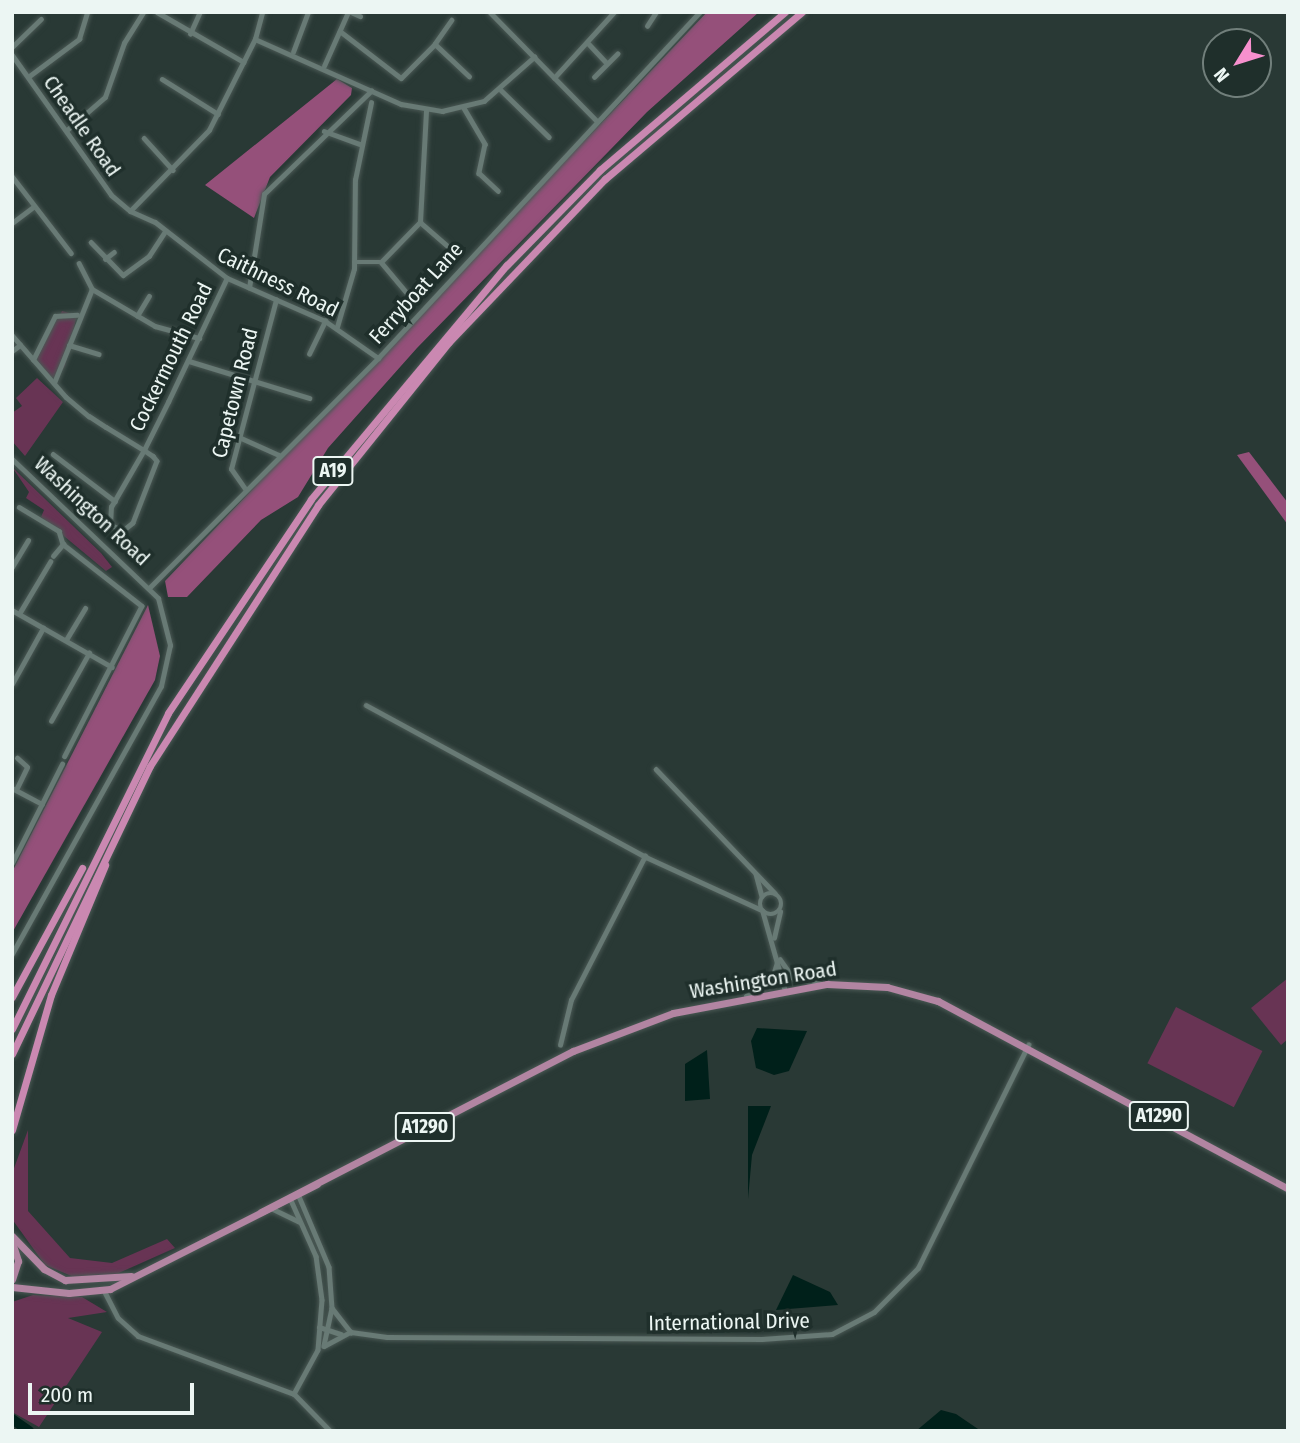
<!DOCTYPE html>
<html>
<head>
<meta charset="utf-8">
<style>
  body { margin:0 }
  #map { position:relative; width:1300px; height:1443px; overflow:hidden; background:#293935; font-family:"Fira Sans Condensed",sans-serif }
  div>[style] { position:absolute }
  .green>* { inset:0; background:#683454; transform-origin:0 0 }
  .forest>* { inset:0; background:#95507a }
  .water>* { inset:0; background:#00201a }
  .river>* { height:10px; margin:-5px; padding:0 5px; transform-origin:5px; border-radius:5px; background:#00201a }
  .roads { filter:drop-shadow(0 0 2px #4a5854) drop-shadow(0 0 2px #4a5854) }
  .minor>* { height:4.5px; margin:-2.25px; padding:0 2.25px; transform-origin:2.25px; border-radius:2.25px; background:#687a75 }
  .minor>.ring { margin:-2.25px; padding:0; box-sizing:content-box; background:none; border:4.5px solid #687a75; border-radius:50% }
  .tertiary>* { height:5px; margin:-2.5px; padding:0 2.5px; transform-origin:2.5px; border-radius:2.5px; background:#687a75 }
  .primary>* { height:7px; margin:-3.5px; padding:0 3.5px; transform-origin:3.5px; border-radius:3.5px; background:#b285a2 }
  .trunk>* { height:7px; margin:-3.5px; padding:0 3.5px; transform-origin:3.5px; border-radius:3.5px; background:#ca88b1 }
  span { translate:-50% -50%; white-space:nowrap; text-align:center; line-height:1.15; -webkit-text-stroke:7px #1f2f2b; paint-order:stroke }
  .shield-label span { padding:2px 5px; background:#1f2f2b; border:2px solid; border-radius:5px; -webkit-text-stroke-width:0 }
  .shield-label { font-size:19px; color:#ecf6f3; font-weight:700 }
  .street-label { font-size:21px; color:#ecf6f3 }
  .frame { position:absolute; inset:0; border:14px solid #ecf6f3; pointer-events:none }
  .north { position:absolute; left:1202px; top:28px; width:70px; height:70px; box-sizing:border-box; background:#1f2f2b; border:2px solid #717f7b; border-radius:50%; rotate:232deg; font-size:19px; font-weight:700; line-height:28px; text-align:center; color:#ecf6f3 }
  .north::after { content:''; display:block; margin:auto; width:24px; height:32px; background:#f790ce; clip-path:polygon(50% 0,100% 100%,50% 72%,0 100%) }
  .scale { position:absolute; left:28px; top:1383px; width:166px; height:32px; box-sizing:border-box; border:4px solid #ecf6f3; border-top:0; padding-left:9px; font-size:21px; line-height:24px; white-space:nowrap; color:#ecf6f3; -webkit-text-stroke:5px #1f2f2b; paint-order:stroke }
</style>
</head>
<body>
<div id="map">
  <div class="green">
    <div style="clip-path:polygon(62px 311px,77px 315px,65px 366px,54px 383px,33px 360px)"></div>
    <div style="clip-path:polygon(37px 378px,63px 402px,25px 456px,12px 441px,12px 413px,22px 406px,16px 398px)"></div>
    <div style="clip-path:polygon(12px 467px,101px 553px,112px 567px,106px 571px,41px 517px,44px 510px,26px 498px,29px 492px)"></div>
    <div style="clip-path:polygon(1288px 978px,1288px 1039px,1281px 1045px,1251px 1008px)"></div>
    <div style="left:1176px;top:1007px;width:97px;height:63px;rotate:27deg"></div>
    <div style="clip-path:polygon(28px 1130px,28px 1211px,70px 1258px,112px 1263px,167px 1239px,175px 1248px,112px 1276px,74px 1277px,45px 1265px,12px 1219px,13px 1171px)"></div>
    <div style="clip-path:polygon(33px 1295px,82px 1297px,107px 1312px,68px 1318px,102px 1332px,39px 1427px,12px 1412px,12px 1302px)"></div>
  </div>
  <div class="forest">
    <div style="clip-path:polygon(707px 12px,759px 12px,647px 112px,417px 348px,328px 448px,298px 497px,261px 520px,187px 597px,168px 597px,165px 581px)"></div>
    <div style="clip-path:polygon(337px 79px,352px 88px,351px 95px,270px 177px,254px 218px,205px 185px)"></div>
    <div style="clip-path:polygon(1249px 452px,1288px 503px,1288px 525px,1237px 455px)"></div>
    <div style="clip-path:polygon(148px 605px,160px 656px,155px 680px,12px 933px,12px 872px)"></div>
  </div>
  <div class="water">
    <div style="clip-path:polygon(757px 1028px,807px 1031px,789px 1071px,774px 1075px,756px 1068px,751px 1041px)"></div>
    <div style="clip-path:polygon(707px 1050px,710px 1099px,685px 1101px,685px 1064px)"></div>
    <div style="clip-path:polygon(748px 1106px,771px 1106px,752px 1155px,748px 1199px)"></div>
    <div style="clip-path:polygon(793px 1275px,830px 1292px,838px 1305px,776px 1310px)"></div>
    <div style="clip-path:polygon(941px 1410px,956px 1414px,981px 1431px,916px 1431px)"></div>
  </div>
  <div class="river">
    <div style="left:12px;top:1419px;width:21px;rotate:35deg"></div>
  </div>
  <div class="roads">
    <div class="minor">
      <div style="left:157px;top:12px;width:100px;rotate:29.9deg"></div>
      <div style="left:351px;top:12px;width:10px;rotate:24deg"></div>
      <div style="left:490px;top:12px;width:153px;rotate:45.5deg"></div>
      <div style="left:452px;top:20px;width:29px;rotate:125deg"></div>
      <div style="left:435px;top:44px;width:47px;rotate:43.3deg"></div>
      <div style="left:647px;top:26px;width:17px;rotate:-57deg"></div>
      <div style="left:340px;top:31px;width:77px;rotate:37.6deg"></div>
      <div style="left:401px;top:78px;width:48px;rotate:-45deg"></div>
      <div style="left:190px;top:34px;width:24px;rotate:-66deg"></div>
      <div style="left:255px;top:39px;width:160px;rotate:24deg"></div>
      <div style="left:401px;top:104px;width:42px;rotate:9.7deg"></div>
      <div style="left:442px;top:111px;width:43px;rotate:-13.4deg"></div>
      <div style="left:484px;top:101px;width:67px;rotate:-41.3deg"></div>
      <div style="left:589px;top:44px;width:26px;rotate:47deg"></div>
      <div style="left:12px;top:47px;width:40px;rotate:-44deg"></div>
      <div style="left:293px;top:52px;width:43px;rotate:-69.4deg"></div>
      <div style="left:324px;top:66px;width:59px;rotate:-66deg"></div>
      <div style="left:28px;top:77px;width:64px;rotate:-36.7deg"></div>
      <div style="left:79px;top:39px;width:28px;rotate:-73deg"></div>
      <div style="left:594px;top:77px;width:33px;rotate:-45deg"></div>
      <div style="left:554px;top:78px;width:89px;rotate:-47.7deg"></div>
      <div style="left:162px;top:79px;width:66px;rotate:32deg"></div>
      <div style="left:501px;top:90px;width:67px;rotate:44.4deg"></div>
      <div style="left:464px;top:108px;width:42px;rotate:59.7deg"></div>
      <div style="left:485px;top:144px;width:30px;rotate:102deg"></div>
      <div style="left:479px;top:173px;width:26px;rotate:43deg"></div>
      <div style="left:67px;top:130px;width:50px;rotate:-41deg"></div>
      <div style="left:105px;top:97px;width:57px;rotate:-70.6deg"></div>
      <div style="left:124px;top:43px;width:36px;rotate:-58deg"></div>
      <div style="left:324px;top:131px;width:38px;rotate:20deg"></div>
      <div style="left:144px;top:138px;width:43px;rotate:47.8deg"></div>
      <div style="left:12px;top:176px;width:97px;rotate:52.5deg"></div>
      <div style="left:130px;top:211px;width:113px;rotate:-45.7deg"></div>
      <div style="left:209px;top:130px;width:102px;rotate:-63.2deg"></div>
      <div style="left:255px;top:39px;width:28px;rotate:-75deg"></div>
      <div style="left:420px;top:222px;width:35px;rotate:41deg"></div>
      <div style="left:12px;top:223px;width:26px;rotate:-37deg"></div>
      <div style="left:91px;top:242px;width:46px;rotate:45.9deg"></div>
      <div style="left:123px;top:275px;width:32px;rotate:-36deg"></div>
      <div style="left:149px;top:256px;width:30px;rotate:-57deg"></div>
      <div style="left:105px;top:259px;width:11px;rotate:-38deg"></div>
      <div style="left:354px;top:262px;width:27px"></div>
      <div style="left:381px;top:262px;width:56px;rotate:-45.7deg"></div>
      <div style="left:420px;top:222px;width:112px;rotate:-86.9deg"></div>
      <div style="left:381px;top:262px;width:39px;rotate:50deg"></div>
      <div style="left:79px;top:263px;width:29px;rotate:63deg"></div>
      <div style="left:249px;top:288px;width:95px;rotate:-80.9deg"></div>
      <div style="left:264px;top:194px;width:149px;rotate:-43.9deg"></div>
      <div style="left:92px;top:289px;width:73px;rotate:30.4deg"></div>
      <div style="left:155px;top:326px;width:46px;rotate:15.3deg"></div>
      <div style="left:137px;top:316px;width:23px;rotate:-59deg"></div>
      <div style="left:337px;top:327px;width:60px;rotate:-73.7deg"></div>
      <div style="left:354px;top:269px;width:89px;rotate:-89.4deg"></div>
      <div style="left:355px;top:180px;width:79px;rotate:-78.3deg"></div>
      <div style="left:12px;top:335px;width:82px;rotate:48.9deg"></div>
      <div style="left:66px;top:397px;width:30px;rotate:40deg"></div>
      <div style="left:89px;top:416px;width:20px;rotate:33deg"></div>
      <div style="left:106px;top:427px;width:44px;rotate:31.2deg"></div>
      <div style="left:144px;top:450px;width:11px;rotate:34deg"></div>
      <div style="left:153px;top:456px;width:6px;rotate:51deg"></div>
      <div style="left:157px;top:461px;width:66px;rotate:111.2deg"></div>
      <div style="left:133px;top:523px;width:13px;rotate:141deg"></div>
      <div style="left:123px;top:531px;width:14px;rotate:-155deg"></div>
      <div style="left:110px;top:525px;width:18px;rotate:-87deg"></div>
      <div style="left:111px;top:507px;width:66px;rotate:-59.9deg"></div>
      <div style="left:144px;top:450px;width:54px;rotate:-63.4deg"></div>
      <div style="left:168px;top:402px;width:137px;rotate:-64.6deg"></div>
      <div style="left:69px;top:345px;width:31px;rotate:17deg"></div>
      <div style="left:12px;top:351px;width:10px;rotate:-37deg"></div>
      <div style="left:309px;top:354px;width:37px;rotate:-64deg"></div>
      <div style="left:33px;top:360px;width:49px;rotate:-63.4deg"></div>
      <div style="left:55px;top:316px;width:22px;rotate:-3deg"></div>
      <div style="left:189px;top:361px;width:126px;rotate:17.1deg"></div>
      <div style="left:54px;top:383px;width:101px;rotate:-68deg"></div>
      <div style="left:239px;top:437px;width:44px;rotate:24.2deg"></div>
      <div style="left:53px;top:454px;width:78px;rotate:37.2deg"></div>
      <div style="left:245px;top:489px;width:24px;rotate:-125deg"></div>
      <div style="left:231px;top:469px;width:175px;rotate:-75.1deg"></div>
      <div style="left:19px;top:507px;width:47px;rotate:31deg"></div>
      <div style="left:59px;top:531px;width:14px;rotate:73deg"></div>
      <div style="left:63px;top:544px;width:100px;rotate:38.1deg"></div>
      <div style="left:142px;top:606px;width:169px;rotate:117.2deg"></div>
      <div style="left:53px;top:556px;width:16px;rotate:-50deg"></div>
      <div style="left:12px;top:567px;width:31px;rotate:-59deg"></div>
      <div style="left:12px;top:610px;width:115px;rotate:29.7deg"></div>
      <div style="left:19px;top:614px;width:61px;rotate:-59.2deg"></div>
      <div style="left:66px;top:640px;width:37px;rotate:-59deg"></div>
      <div style="left:12px;top:684px;width:64px;rotate:-61deg"></div>
      <div style="left:366px;top:705px;width:319px;rotate:28.5deg"></div>
      <div style="left:646px;top:857px;width:128px;rotate:24.6deg"></div>
      <div style="left:51px;top:721px;width:78px;rotate:-60.8deg"></div>
      <div style="left:656px;top:769px;width:172px;rotate:46.2deg"></div>
      <div style="left:12px;top:788px;width:34px;rotate:28deg"></div>
      <div style="left:16px;top:790px;width:25px;rotate:-64deg"></div>
      <div style="left:27px;top:767px;width:13px;rotate:-138deg"></div>
      <div style="left:12px;top:863px;width:111px;rotate:-63.2deg"></div>
      <div style="left:756px;top:874px;width:23px;rotate:75deg"></div>
      <div class="ring" style="left:760px;top:893px;width:17.5px;height:17.5px"></div>
      <div style="left:763px;top:912px;width:81px;rotate:74.2deg"></div>
      <div style="left:774px;top:938px;width:27px;rotate:-77deg"></div>
      <div style="left:780px;top:959px;width:24px;rotate:55deg"></div>
      <div style="left:794px;top:979px;width:26px;rotate:9deg"></div>
      <div style="left:746px;top:996px;width:29px;rotate:-29deg"></div>
      <div style="left:771px;top:982px;width:21px;rotate:-73deg"></div>
      <div style="left:560px;top:1045px;width:46px;rotate:-76.3deg"></div>
      <div style="left:571px;top:1000px;width:162px;rotate:-62.8deg"></div>
      <div style="left:298px;top:1194px;width:79px;rotate:67deg"></div>
      <div style="left:329px;top:1267px;width:41px;rotate:85.8deg"></div>
      <div style="left:332px;top:1308px;width:39px;rotate:102deg"></div>
      <div style="left:290px;top:1198px;width:64px;rotate:65.9deg"></div>
      <div style="left:316px;top:1256px;width:44px;rotate:82.2deg"></div>
      <div style="left:322px;top:1300px;width:50px;rotate:94.6deg"></div>
      <div style="left:318px;top:1350px;width:50px;rotate:118.6deg"></div>
      <div style="left:273px;top:1209px;width:30px;rotate:26deg"></div>
      <div style="left:332px;top:1308px;width:31px;rotate:52deg"></div>
      <div style="left:351px;top:1332px;width:36px;rotate:8deg"></div>
      <div style="left:387px;top:1337px;width:375px;rotate:0.3deg"></div>
      <div style="left:762px;top:1339px;width:70px;rotate:-4.1deg"></div>
      <div style="left:832px;top:1334px;width:47px;rotate:-27.6deg"></div>
      <div style="left:874px;top:1312px;width:62px;rotate:-45deg"></div>
      <div style="left:918px;top:1268px;width:249px;rotate:-63.7deg"></div>
      <div style="left:319px;top:1327px;width:23px;rotate:18deg"></div>
      <div style="left:324px;top:1346px;width:30px;rotate:-28deg"></div>
    </div>
    <div class="tertiary">
      <div style="left:12px;top:55px;width:171px;rotate:54.7deg"></div>
      <div style="left:111px;top:195px;width:25px;rotate:40deg"></div>
      <div style="left:130px;top:211px;width:27px;rotate:24deg"></div>
      <div style="left:155px;top:222px;width:91px;rotate:37.9deg"></div>
      <div style="left:227px;top:278px;width:107px;rotate:23.7deg"></div>
      <div style="left:325px;top:321px;width:65px;rotate:34.9deg"></div>
      <div style="left:12px;top:459px;width:202px;rotate:43.6deg"></div>
      <div style="left:158px;top:598px;width:49px;rotate:75.7deg"></div>
      <div style="left:170px;top:645px;width:42px;rotate:102.4deg"></div>
      <div style="left:161px;top:686px;width:307px;rotate:119.1deg"></div>
      <div style="left:149px;top:588px;width:325px;rotate:-45.1deg"></div>
      <div style="left:378px;top:358px;width:473px;rotate:-47.1deg"></div>
      <div style="left:104px;top:1291px;width:30px;rotate:63deg"></div>
      <div style="left:118px;top:1318px;width:27px;rotate:42deg"></div>
      <div style="left:138px;top:1336px;width:166px;rotate:20.4deg"></div>
      <div style="left:294px;top:1394px;width:52px;rotate:45.8deg"></div>
    </div>
    <div class="primary">
      <div style="left:261px;top:1212px;width:351px;rotate:-27.3deg"></div>
      <div style="left:573px;top:1051px;width:107px;rotate:-20.8deg"></div>
      <div style="left:673px;top:1013px;width:157px;rotate:-10.7deg"></div>
      <div style="left:827px;top:984px;width:60px;rotate:2.9deg"></div>
      <div style="left:887px;top:987px;width:53px;rotate:15.4deg"></div>
      <div style="left:938px;top:1001px;width:397px;rotate:28.2deg"></div>
      <div style="left:12px;top:1236px;width:46px;rotate:45.9deg"></div>
      <div style="left:44px;top:1269px;width:24px;rotate:28deg"></div>
      <div style="left:65px;top:1280px;width:66px;rotate:-3.5deg"></div>
      <div style="left:12px;top:1242px;width:20px;rotate:72deg"></div>
      <div style="left:18px;top:1261px;width:19px;rotate:108deg"></div>
      <div style="left:12px;top:1287px;width:57px;rotate:6deg"></div>
      <div style="left:69px;top:1293px;width:41px;rotate:-5.6deg"></div>
      <div style="left:110px;top:1289px;width:232px;rotate:-26.9deg"></div>
    </div>
    <div class="trunk">
      <div style="left:12px;top:997px;width:147px;rotate:-61.5deg"></div>
      <div style="left:12px;top:1029px;width:352px;rotate:-63.7deg"></div>
      <div style="left:168px;top:713px;width:257px;rotate:-56.2deg"></div>
      <div style="left:311px;top:499px;width:305px;rotate:-50.1deg"></div>
      <div style="left:507px;top:265px;width:133px;rotate:-45.6deg"></div>
      <div style="left:600px;top:170px;width:243px;rotate:-40.5deg"></div>
      <div style="left:12px;top:1054px;width:319px;rotate:-64.4deg"></div>
      <div style="left:150px;top:766px;width:310px;rotate:-57.2deg"></div>
      <div style="left:318px;top:505px;width:209px;rotate:-51.2deg"></div>
      <div style="left:449px;top:342px;width:226px;rotate:-46.3deg"></div>
      <div style="left:605px;top:179px;width:258px;rotate:-40.3deg"></div>
      <div style="left:12px;top:1130px;width:141px;rotate:-73.9deg"></div>
      <div style="left:51px;top:995px;width:141px;rotate:-67.4deg"></div>
    </div>
  </div>
  <div class="shield-label">
    <span style="left:333px;top:471px">A19</span>
    <span style="left:1159px;top:1116px">A1290</span>
    <span style="left:425px;top:1127px">A1290</span>
  </div>
  <div class="street-label">
    <span style="left:82px;top:126px;rotate:55deg">Cheadle Road</span>
    <span style="left:278px;top:282px;rotate:26deg">Caithness Road</span>
    <span style="left:416px;top:293px;rotate:-48deg">Ferryboat Lane</span>
    <span style="left:171px;top:357px;rotate:-64deg">Cockermouth Road</span>
    <span style="left:235px;top:393px;rotate:-76deg">Capetown Road</span>
    <span style="left:92px;top:511px;rotate:43deg">Washington Road</span>
    <span style="left:763px;top:980px;rotate:-9deg">Washington Road</span>
    <span style="left:729px;top:1322px;rotate:-1deg">International Drive</span>
  </div>
  <div class="frame"></div>
  <div class="north">N</div>
  <div class="scale">200 m</div>
</div>
</body>
</html>
